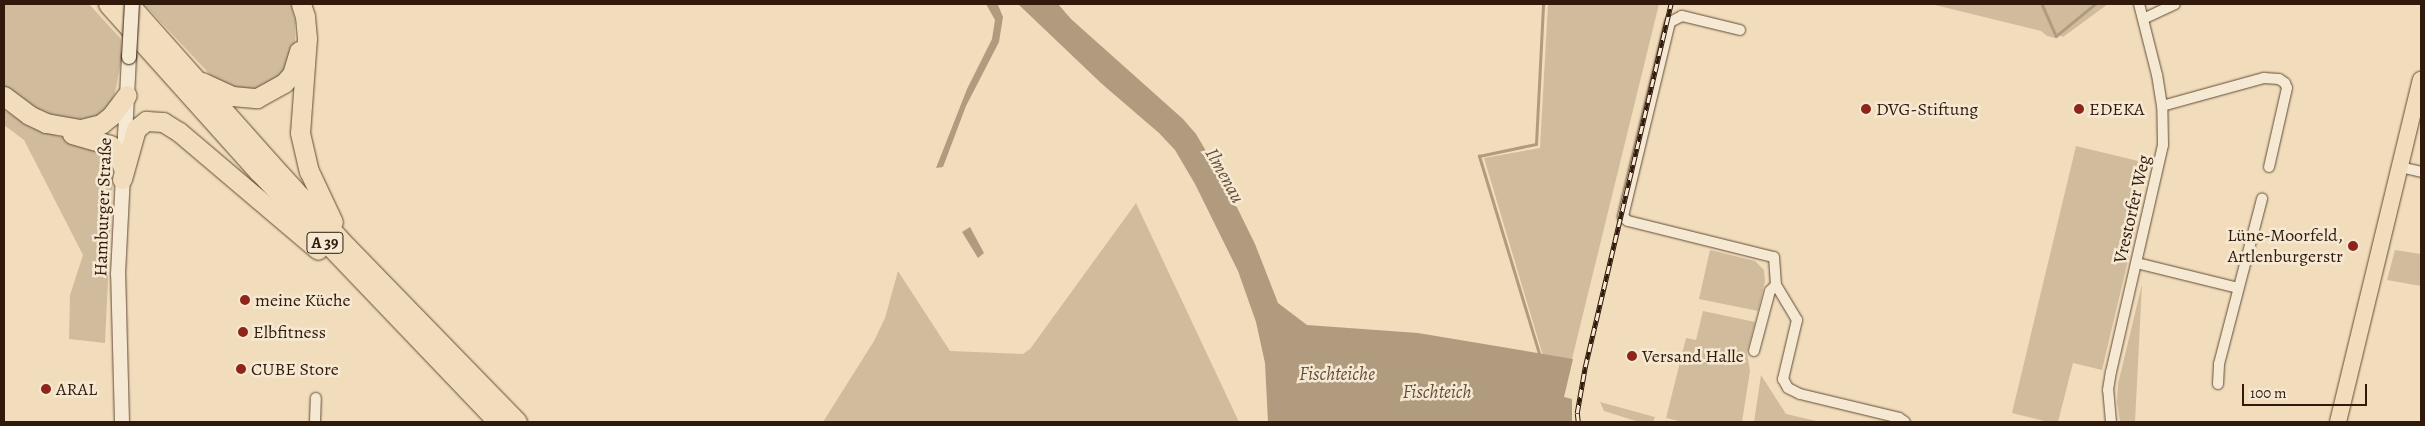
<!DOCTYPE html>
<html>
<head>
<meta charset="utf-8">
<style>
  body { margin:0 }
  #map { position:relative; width:2425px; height:426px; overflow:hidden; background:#f1ddbb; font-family:Alegreya,serif }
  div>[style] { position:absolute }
  .green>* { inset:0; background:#d0bc9d }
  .water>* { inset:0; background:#b09b7f }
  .stream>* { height:2.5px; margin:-1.25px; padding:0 1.25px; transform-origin:1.25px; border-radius:1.25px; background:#b09b7f }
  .roads { filter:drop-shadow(0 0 1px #614b37) drop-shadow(0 0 1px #614b37) }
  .street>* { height:10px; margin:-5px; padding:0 5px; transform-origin:5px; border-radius:5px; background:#f6e9d3 }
  .secondary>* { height:14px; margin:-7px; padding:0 7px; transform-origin:7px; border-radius:7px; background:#f6e9d3 }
  .primary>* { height:16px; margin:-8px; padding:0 8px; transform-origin:8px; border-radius:8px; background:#f1ddbb }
  .highway>* { height:19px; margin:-9.5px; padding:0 9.5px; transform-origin:9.5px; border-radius:9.5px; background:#f1ddbb }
  .rail>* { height:4.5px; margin-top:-2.25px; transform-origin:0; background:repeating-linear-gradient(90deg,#f6e9d3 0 8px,#311a0b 0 16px); box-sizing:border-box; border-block:1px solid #311a0b }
  .bridges { filter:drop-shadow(0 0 1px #311a0b) drop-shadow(0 0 1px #311a0b) }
  .secondary-bridge>* { height:14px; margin:-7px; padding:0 7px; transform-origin:7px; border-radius:7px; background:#f6e9d3 }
  .dots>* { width:14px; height:14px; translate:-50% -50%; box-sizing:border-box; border:2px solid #f6e9d3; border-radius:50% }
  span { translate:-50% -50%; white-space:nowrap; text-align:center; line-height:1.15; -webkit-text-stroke:5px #f6e9d3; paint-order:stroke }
  .shield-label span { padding:1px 4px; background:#f6e9d3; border:1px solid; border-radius:4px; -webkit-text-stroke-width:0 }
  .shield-label { font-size:16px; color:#311a0b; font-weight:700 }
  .poi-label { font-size:18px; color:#311a0b }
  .left { translate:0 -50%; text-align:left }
  .right { translate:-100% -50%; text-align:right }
  .street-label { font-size:18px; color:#311a0b }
  .water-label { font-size:19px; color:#644e39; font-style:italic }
  .frame { position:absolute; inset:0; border:5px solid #311a0b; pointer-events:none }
  .scale { position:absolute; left:2242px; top:384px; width:125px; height:22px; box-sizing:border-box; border:2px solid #311a0b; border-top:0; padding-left:6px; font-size:15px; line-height:18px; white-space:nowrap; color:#311a0b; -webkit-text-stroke:4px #f6e9d3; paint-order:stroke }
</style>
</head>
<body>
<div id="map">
  <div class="green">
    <div style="clip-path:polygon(4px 4px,89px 4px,121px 39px,121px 62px,115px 93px,109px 108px,90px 122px,57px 121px,4px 90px)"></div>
    <div style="clip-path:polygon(144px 4px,291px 4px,295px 21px,295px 48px,281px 78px,249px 92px,217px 82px)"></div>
    <div style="clip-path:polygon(1548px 4px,1659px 4px,1572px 359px,1543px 356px,1484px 158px,1540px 148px)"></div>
    <div style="clip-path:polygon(1931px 4px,2108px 4px,2063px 37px,2058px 35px,2055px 38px,2047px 36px,2041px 31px)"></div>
    <div style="clip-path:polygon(4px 110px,30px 127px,102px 150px,109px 155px,113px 176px,105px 343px,69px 339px,70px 295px,83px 255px,24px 140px,4px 125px)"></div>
    <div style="clip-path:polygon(2076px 146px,2138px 161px,2131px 193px,2140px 210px,2102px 370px,2073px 363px,2058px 422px,2048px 422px,2012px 413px)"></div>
    <div style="clip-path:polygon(1136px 203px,1239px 422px,823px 422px,874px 341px,885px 318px,898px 271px,950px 351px,1023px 354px,1030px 349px)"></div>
    <div style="clip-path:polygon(1710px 250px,1755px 261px,1764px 270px,1765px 281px,1758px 311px,1699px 299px)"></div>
    <div style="clip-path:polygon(2395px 250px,2421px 254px,2421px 286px,2387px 280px)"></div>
    <div style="clip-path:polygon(2142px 284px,2135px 422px,2120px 422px,2117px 402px,2118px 384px)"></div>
    <div style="clip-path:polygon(1703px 311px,1755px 322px,1747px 352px,1750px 371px,1742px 422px,1683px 422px,1666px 418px,1686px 338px,1696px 340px)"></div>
    <div style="clip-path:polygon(1761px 375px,1786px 414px,1821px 422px,1754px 422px)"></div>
    <div style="clip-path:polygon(1600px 402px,1655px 417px,1653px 422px,1639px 422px,1604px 411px)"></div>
  </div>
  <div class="water">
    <div style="clip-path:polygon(986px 4px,998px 5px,1003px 17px,999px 42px,966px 106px,943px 167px,936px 168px,967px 89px,992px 39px,995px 20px)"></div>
    <div style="clip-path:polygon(1018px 4px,1058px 4px,1071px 19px,1183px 119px,1196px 134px,1225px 183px,1255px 244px,1278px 303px,1307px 325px,1418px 333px,1573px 359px,1564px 397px,1572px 399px,1572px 422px,1268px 422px,1265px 363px,1256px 322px,1238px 271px,1195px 184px,1175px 150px,1159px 133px,1102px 84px)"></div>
    <div style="clip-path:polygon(970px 227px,984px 253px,978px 258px,962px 232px)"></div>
  </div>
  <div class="stream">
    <div style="left:2042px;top:4px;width:35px;rotate:66deg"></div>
    <div style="left:2056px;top:36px;width:50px;rotate:-39.4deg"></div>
    <div style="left:1540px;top:357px;width:210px;rotate:-106.9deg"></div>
    <div style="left:1479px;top:156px;width:58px;rotate:-11.9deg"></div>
    <div style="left:1536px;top:144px;width:140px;rotate:-87.1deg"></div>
  </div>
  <div class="roads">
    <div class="street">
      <div style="left:2143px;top:19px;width:35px;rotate:-25deg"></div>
      <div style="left:1740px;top:30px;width:60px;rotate:-166.4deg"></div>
      <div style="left:1682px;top:16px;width:13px;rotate:153deg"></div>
      <div style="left:1670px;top:22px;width:201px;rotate:103.6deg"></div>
      <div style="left:1623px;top:217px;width:6px;rotate:39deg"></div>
      <div style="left:1628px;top:221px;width:150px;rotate:13.9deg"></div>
      <div style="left:1774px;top:257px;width:28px;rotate:86deg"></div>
      <div style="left:1776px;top:285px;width:41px;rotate:59deg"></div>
      <div style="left:1797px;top:320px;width:61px;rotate:103.3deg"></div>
      <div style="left:1783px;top:379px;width:10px;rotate:61deg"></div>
      <div style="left:1788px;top:388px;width:13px;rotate:27deg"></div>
      <div style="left:1800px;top:394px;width:102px;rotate:13.6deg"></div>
      <div style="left:1899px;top:418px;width:7px;rotate:34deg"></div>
      <div style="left:2162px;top:106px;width:106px;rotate:-15.4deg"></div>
      <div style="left:2264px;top:78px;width:15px;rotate:4deg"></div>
      <div style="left:2279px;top:79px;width:7px;rotate:34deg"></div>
      <div style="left:2285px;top:83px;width:5px;rotate:68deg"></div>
      <div style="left:2287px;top:88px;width:81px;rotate:102.8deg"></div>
      <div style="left:2400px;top:167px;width:22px;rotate:13deg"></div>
      <div style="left:2137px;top:263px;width:104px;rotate:13.9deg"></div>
      <div style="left:1754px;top:351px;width:62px;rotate:-75.1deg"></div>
      <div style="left:1770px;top:291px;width:8px;rotate:-45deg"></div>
      <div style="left:2218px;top:384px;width:20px;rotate:-87deg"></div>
      <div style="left:2219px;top:364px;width:171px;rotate:-75.4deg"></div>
      <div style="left:315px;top:422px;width:24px;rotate:-88deg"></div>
      <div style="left:2111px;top:422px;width:32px;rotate:-95deg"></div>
      <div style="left:2108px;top:390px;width:18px;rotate:-81deg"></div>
      <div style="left:2111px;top:372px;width:233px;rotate:-77.1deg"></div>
      <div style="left:2163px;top:145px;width:39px;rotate:-91deg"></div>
      <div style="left:2162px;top:106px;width:31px;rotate:-99deg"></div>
      <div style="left:2157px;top:75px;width:73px;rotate:-104.2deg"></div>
    </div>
    <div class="secondary">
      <div style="left:122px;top:422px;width:148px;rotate:-91.5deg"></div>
      <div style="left:118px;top:274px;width:217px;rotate:-87.1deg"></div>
    </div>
    <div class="primary">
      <div style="left:2338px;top:422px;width:352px;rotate:-76.4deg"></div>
    </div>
    <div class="highway">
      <div style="left:108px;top:4px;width:226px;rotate:48.1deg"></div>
      <div style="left:259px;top:172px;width:346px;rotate:46.3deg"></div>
      <div style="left:129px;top:4px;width:213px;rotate:48.4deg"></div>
      <div style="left:270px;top:163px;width:114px;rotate:47.5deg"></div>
      <div style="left:347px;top:247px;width:244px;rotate:45.8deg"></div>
      <div style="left:301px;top:4px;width:13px;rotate:72deg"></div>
      <div style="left:305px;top:16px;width:22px;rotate:85deg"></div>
      <div style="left:307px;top:38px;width:95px;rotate:94.2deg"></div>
      <div style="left:300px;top:133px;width:39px;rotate:77deg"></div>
      <div style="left:309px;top:171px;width:56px;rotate:64.8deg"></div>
      <div style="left:202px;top:82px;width:33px;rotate:25deg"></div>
      <div style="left:232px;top:96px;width:25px;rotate:5deg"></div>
      <div style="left:257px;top:98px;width:31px;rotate:-29deg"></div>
      <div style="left:284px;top:83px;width:12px;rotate:-48deg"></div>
      <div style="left:292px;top:74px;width:24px;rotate:-73deg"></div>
      <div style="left:4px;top:96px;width:31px;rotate:37deg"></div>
      <div style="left:29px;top:115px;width:19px;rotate:25deg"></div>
      <div style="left:46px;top:123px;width:36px;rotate:10deg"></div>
      <div style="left:81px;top:129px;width:21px;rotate:-14deg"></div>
      <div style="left:101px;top:124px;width:13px;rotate:-39deg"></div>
      <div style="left:111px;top:116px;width:26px;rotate:-53deg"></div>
      <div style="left:72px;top:134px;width:40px;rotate:16deg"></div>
      <div style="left:110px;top:145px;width:13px;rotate:51deg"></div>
      <div style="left:118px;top:155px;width:14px;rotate:69deg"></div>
      <div style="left:122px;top:179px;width:52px;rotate:-74.4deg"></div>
      <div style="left:136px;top:129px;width:13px;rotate:-39deg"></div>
      <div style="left:146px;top:121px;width:17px;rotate:3deg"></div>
      <div style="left:163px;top:122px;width:19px;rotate:32deg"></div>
      <div style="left:179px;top:132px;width:182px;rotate:40.3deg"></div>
    </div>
  </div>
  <div class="rail">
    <div style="left:1578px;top:422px;width:9px;rotate:-96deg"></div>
    <div style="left:1577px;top:413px;width:47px;rotate:-80.1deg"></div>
    <div style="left:1585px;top:367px;width:373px;rotate:-76.7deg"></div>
  </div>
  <div class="bridges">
    <div class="secondary-bridge">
      <div style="left:129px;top:57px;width:53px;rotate:-86.8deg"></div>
    </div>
  </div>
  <div class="dots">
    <div style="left:1866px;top:109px;background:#8f2418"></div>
    <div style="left:2079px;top:109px;background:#8f2418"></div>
    <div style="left:2353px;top:246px;background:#8f2418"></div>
    <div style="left:245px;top:300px;background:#8f2418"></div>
    <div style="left:243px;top:332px;background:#8f2418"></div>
    <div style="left:1632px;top:356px;background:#8f2418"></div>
    <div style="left:241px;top:369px;background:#8f2418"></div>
    <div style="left:46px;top:389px;background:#8f2418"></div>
  </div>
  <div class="shield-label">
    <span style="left:325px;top:243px">A 39</span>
  </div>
  <div class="poi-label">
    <span class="left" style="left:1876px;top:109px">DVG-Stiftung</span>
    <span class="left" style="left:2089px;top:109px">EDEKA</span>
    <span class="right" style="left:2343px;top:246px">Lüne-Moorfeld,<br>Artlenburgerstr</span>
    <span class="left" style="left:255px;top:300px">meine Küche</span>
    <span class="left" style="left:253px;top:332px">Elbfitness</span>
    <span class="left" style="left:1642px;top:356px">Versand Halle</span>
    <span class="left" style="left:251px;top:369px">CUBE Store</span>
    <span class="left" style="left:56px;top:389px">ARAL</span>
  </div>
  <div class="street-label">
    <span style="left:103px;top:207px;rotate:-88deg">Hamburger Straße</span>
    <span style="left:2132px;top:209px;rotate:-77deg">Vrestorfer Weg</span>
  </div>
  <div class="water-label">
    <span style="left:1224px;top:176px;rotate:61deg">Ilmenau</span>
    <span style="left:1337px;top:375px">Fischteiche</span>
    <span style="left:1437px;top:393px">Fischteich</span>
  </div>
  <div class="frame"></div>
  <div class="scale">100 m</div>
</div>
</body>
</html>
